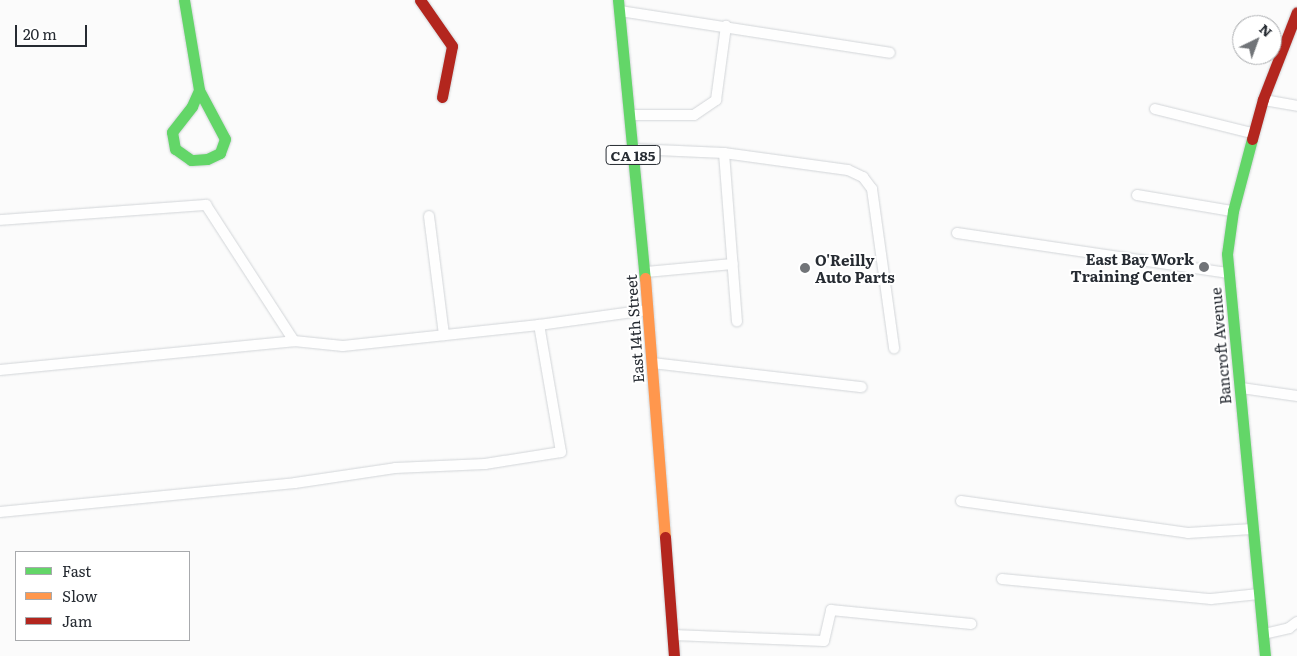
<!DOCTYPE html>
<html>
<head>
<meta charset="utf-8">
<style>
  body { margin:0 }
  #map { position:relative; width:1297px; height:656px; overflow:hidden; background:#fbfbfb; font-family:Literata,serif }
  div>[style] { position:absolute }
  .roads { filter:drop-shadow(0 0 1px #d2d5d8) drop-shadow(0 0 1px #d2d5d8) }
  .lane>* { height:10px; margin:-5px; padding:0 5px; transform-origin:5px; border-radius:5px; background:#fefefe }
  .fast>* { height:11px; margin:-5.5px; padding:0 5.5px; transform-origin:5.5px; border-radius:5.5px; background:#63d668 }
  .slow>* { height:11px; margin:-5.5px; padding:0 5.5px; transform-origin:5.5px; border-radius:5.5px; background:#ff974d }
  .jam>* { height:11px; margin:-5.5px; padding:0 5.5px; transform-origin:5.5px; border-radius:5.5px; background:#b3261e }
  .dots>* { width:14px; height:14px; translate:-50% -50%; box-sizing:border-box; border:2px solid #fff; border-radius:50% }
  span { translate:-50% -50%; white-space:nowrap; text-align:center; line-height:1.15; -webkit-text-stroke:4px #fff; paint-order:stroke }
  .shield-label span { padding:1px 4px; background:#fff; border:1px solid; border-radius:4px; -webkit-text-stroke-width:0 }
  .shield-label { font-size:14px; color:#262b32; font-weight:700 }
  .poi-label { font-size:15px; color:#262b32; font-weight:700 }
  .right { translate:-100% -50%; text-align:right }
  .left { translate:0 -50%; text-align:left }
  .street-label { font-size:15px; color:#262b32 }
  .legend { position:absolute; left:15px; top:551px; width:175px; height:90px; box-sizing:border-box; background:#fff; border:1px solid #a8aaad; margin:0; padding:6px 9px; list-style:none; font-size:15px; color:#262b32 }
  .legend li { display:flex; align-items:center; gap:10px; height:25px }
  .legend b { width:25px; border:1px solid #a8aaad }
  .north { position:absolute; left:1232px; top:15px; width:50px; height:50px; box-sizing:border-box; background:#fff; border:1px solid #a8aaad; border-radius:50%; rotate:42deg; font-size:14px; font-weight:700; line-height:20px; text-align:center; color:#262b32 }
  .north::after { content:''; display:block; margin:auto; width:18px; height:22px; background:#717478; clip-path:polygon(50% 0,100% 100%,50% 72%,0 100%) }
  .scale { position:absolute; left:15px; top:25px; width:72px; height:22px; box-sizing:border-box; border:2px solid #262b32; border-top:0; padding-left:6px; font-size:15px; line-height:18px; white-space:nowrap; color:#262b32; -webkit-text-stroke:4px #fff; paint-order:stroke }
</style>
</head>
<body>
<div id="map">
  <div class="roads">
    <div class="lane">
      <div style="left:620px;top:11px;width:273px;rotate:8.8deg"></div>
      <div style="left:1264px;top:100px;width:34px;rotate:10deg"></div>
      <div style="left:1155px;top:109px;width:100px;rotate:13.9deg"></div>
      <div style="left:630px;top:115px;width:64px"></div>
      <div style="left:694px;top:115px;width:27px;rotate:-34deg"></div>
      <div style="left:716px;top:100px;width:75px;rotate:-82.3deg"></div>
      <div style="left:634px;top:149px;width:90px;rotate:2.5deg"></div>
      <div style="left:724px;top:153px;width:125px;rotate:7.8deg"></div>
      <div style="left:848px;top:170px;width:17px;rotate:25deg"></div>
      <div style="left:863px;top:177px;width:15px;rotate:53deg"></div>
      <div style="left:872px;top:189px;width:161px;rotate:82.1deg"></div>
      <div style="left:724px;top:153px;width:169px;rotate:85.6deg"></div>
      <div style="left:1137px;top:195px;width:96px;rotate:9.6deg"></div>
      <div style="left:429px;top:216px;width:120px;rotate:82.8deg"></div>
      <div style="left:0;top:220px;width:207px;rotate:-4.2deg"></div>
      <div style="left:206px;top:205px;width:162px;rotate:57.1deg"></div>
      <div style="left:957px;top:233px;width:273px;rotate:8.4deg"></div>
      <div style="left:646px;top:272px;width:87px;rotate:-5.3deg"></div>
      <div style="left:653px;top:363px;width:210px;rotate:6.6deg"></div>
      <div style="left:0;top:370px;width:295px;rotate:-5.6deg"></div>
      <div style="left:294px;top:341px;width:49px;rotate:5.8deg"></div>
      <div style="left:343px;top:346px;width:197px;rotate:-6.1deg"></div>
      <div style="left:539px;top:325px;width:109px;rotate:-7.9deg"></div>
      <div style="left:1241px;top:388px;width:57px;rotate:8.1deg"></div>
      <div style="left:961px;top:501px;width:229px;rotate:8deg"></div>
      <div style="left:1188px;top:533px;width:64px;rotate:-3.6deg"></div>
      <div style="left:0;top:512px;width:296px;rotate:-5.6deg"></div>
      <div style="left:295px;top:483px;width:101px;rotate:-8.5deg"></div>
      <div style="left:395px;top:468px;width:90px;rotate:-2.5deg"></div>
      <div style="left:485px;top:464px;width:77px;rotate:-9deg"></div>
      <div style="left:561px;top:452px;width:129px;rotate:-99.8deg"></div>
      <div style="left:1002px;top:579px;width:210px;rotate:5.5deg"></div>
      <div style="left:1211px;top:599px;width:48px;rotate:-5.9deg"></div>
      <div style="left:1264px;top:634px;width:26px;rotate:-13deg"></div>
      <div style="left:1289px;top:628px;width:10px;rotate:-37deg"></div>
      <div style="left:673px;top:635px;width:151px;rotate:2.3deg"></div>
      <div style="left:824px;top:641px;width:32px;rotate:-77deg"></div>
      <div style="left:831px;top:610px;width:141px;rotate:5.7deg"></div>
    </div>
    <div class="fast">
      <div style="left:184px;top:0;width:91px;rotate:80.5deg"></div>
      <div style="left:199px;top:90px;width:55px;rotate:62deg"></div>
      <div style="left:225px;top:139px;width:15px;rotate:110deg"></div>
      <div style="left:220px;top:153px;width:14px;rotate:155deg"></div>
      <div style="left:207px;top:159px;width:16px;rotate:176deg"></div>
      <div style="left:191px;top:160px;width:19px;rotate:-145deg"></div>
      <div style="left:175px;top:149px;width:17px;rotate:-100deg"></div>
      <div style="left:172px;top:132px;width:33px;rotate:-52deg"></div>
      <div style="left:192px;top:106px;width:17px;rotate:-66deg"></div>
      <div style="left:618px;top:0;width:279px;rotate:84.5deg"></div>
      <div style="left:1252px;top:139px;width:74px;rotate:104.8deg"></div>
      <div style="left:1233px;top:211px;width:43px;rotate:97.9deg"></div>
      <div style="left:1227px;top:254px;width:404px;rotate:84.6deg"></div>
    </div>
    <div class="slow">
      <div style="left:645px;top:278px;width:260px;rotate:85.6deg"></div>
    </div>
    <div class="jam">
      <div style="left:420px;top:0;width:56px;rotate:55.2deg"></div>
      <div style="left:452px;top:46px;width:52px;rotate:101.1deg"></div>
      <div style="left:1252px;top:139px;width:41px;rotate:-74.6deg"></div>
      <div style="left:1263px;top:99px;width:93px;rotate:-68.7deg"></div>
      <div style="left:665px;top:537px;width:119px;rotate:85.7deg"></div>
    </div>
  </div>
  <div class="dots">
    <div style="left:1204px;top:267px;background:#717478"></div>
    <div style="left:805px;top:268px;background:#717478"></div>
  </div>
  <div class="shield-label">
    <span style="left:633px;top:155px">CA 185</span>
  </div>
  <div class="poi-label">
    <span class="right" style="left:1194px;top:267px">East Bay Work<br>Training Center</span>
    <span class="left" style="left:815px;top:268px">O'Reilly<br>Auto Parts</span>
  </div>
  <div class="street-label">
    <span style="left:634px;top:329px;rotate:-94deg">East 14th Street</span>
    <span style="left:1220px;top:346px;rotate:-95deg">Bancroft Avenue</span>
  </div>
  <ul class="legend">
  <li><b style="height:6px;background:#63d668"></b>Fast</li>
  <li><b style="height:6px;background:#ff974d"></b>Slow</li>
  <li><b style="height:6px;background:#b3261e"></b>Jam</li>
  </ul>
  <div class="north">N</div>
  <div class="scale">20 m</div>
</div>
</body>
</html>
